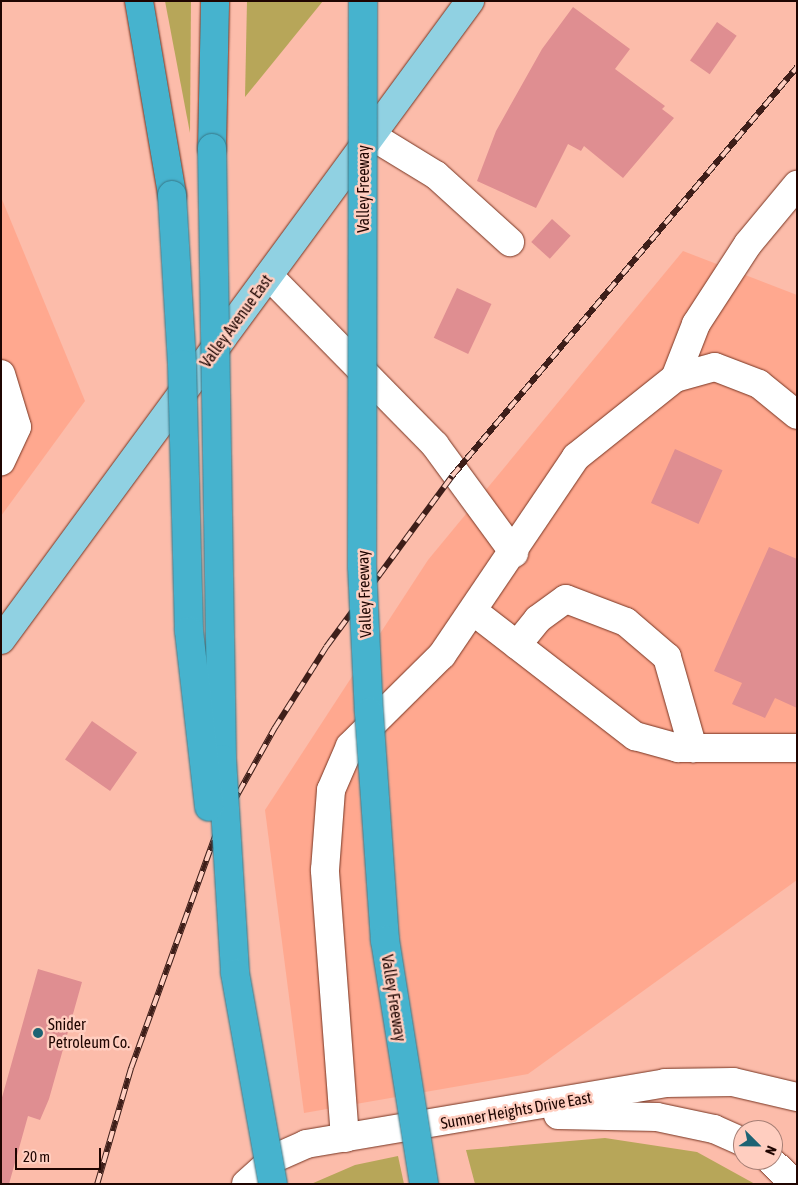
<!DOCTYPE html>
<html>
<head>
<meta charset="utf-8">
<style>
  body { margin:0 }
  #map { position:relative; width:798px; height:1185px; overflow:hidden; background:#fcbcaa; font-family:"Asap Condensed",sans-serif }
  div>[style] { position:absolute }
  .built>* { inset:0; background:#ffa88f }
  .green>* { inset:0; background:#b7a659 }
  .building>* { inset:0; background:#df8e91; transform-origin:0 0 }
  .roads { filter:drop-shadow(0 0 1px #773421) drop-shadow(0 0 1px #773421) }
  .minor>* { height:28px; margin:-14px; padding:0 14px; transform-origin:14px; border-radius:14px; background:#fff }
  .major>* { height:28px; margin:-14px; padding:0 14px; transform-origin:14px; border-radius:14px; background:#90d1e2 }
  .highway>* { height:28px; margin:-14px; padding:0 14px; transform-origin:14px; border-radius:14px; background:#46b3ce }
  .rail>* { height:5.5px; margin-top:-2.75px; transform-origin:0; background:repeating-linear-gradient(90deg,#ffcec0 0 11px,#3e1e19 0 22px); box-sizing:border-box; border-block:1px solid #3e1e19 }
  .bridges { filter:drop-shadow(0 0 1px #387686) drop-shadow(0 0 1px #387686) }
  .highway-bridge>* { height:28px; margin:-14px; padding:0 14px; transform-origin:14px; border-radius:14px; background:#46b3ce }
  .dots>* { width:14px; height:14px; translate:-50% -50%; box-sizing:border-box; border:2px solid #ffcec0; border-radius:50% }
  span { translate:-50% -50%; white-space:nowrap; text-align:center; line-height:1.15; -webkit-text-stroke:5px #ffcec0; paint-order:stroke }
  .street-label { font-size:16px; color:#1f0501 }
  .poi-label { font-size:16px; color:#1f0501 }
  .left { translate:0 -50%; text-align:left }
  .frame { position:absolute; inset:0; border:2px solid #1f0501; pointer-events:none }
  .north { position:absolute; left:733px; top:1120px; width:50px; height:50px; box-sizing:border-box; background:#ffcec0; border:1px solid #a57e74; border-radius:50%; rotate:113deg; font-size:14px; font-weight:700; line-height:20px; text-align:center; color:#1f0501 }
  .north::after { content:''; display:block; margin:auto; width:18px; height:22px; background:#1d6373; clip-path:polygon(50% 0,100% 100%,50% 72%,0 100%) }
  .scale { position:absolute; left:15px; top:1148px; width:86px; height:22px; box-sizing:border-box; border:2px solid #1f0501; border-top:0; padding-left:6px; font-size:15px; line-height:18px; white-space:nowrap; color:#1f0501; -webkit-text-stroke:4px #ffcec0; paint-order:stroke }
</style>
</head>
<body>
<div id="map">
  <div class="built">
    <div style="clip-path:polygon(1px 197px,85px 401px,1px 516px)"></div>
    <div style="clip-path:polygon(683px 251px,797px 295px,797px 880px,528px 1074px,304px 1113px,265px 810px,428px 560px)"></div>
  </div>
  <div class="green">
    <div style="clip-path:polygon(165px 1px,191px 1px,190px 133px)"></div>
    <div style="clip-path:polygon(247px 1px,323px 1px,245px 97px)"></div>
    <div style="clip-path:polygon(605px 1138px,697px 1152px,755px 1184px,475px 1184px,466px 1150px)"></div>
    <div style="clip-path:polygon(398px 1156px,404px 1184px,311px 1184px,355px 1165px)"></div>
  </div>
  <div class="building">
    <div style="clip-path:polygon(573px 7px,630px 49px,615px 69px,665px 106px,662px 109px,674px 118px,623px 178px,584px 146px,581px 151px,568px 144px,536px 208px,477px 181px,496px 131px,542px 49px)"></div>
    <div style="left:717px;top:22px;width:24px;height:47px;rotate:35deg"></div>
    <div style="left:552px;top:219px;width:25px;height:31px;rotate:42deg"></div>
    <div style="left:457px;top:288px;width:38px;height:55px;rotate:25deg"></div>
    <div style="left:675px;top:449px;width:52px;height:59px;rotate:24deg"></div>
    <div style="clip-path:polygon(769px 547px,797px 559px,797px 708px,775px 698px,765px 718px,732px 704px,742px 683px,714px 671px)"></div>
    <div style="left:92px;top:721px;width:55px;height:47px;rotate:35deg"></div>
    <div style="clip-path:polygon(38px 969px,82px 982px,49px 1099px,40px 1120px,28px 1116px,9px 1184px,1px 1184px,1px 1101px)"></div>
  </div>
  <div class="roads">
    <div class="minor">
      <div style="left:372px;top:136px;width:75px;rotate:31.4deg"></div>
      <div style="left:436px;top:175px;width:100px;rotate:42.2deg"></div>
      <div style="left:269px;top:276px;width:237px;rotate:45.5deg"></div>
      <div style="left:435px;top:445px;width:134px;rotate:53.8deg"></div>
      <div style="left:1px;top:374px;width:55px;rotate:73.2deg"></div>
      <div style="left:17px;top:427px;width:38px;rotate:115deg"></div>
      <div style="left:675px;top:378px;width:58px;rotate:-68.7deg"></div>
      <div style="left:696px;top:324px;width:95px;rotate:-57deg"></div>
      <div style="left:748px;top:244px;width:77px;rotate:-50.3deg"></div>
      <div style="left:473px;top:611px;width:205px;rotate:37.7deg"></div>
      <div style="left:635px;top:736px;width:45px;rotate:15.6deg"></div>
      <div style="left:678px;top:748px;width:119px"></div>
      <div style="left:517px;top:645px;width:33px;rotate:-51deg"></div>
      <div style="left:538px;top:619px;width:34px;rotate:-36deg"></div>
      <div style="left:566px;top:599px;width:64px;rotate:21deg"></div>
      <div style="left:626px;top:622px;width:54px;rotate:40.5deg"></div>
      <div style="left:667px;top:657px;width:95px;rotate:74.1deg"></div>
      <div style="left:558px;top:1115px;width:99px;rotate:1.2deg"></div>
      <div style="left:657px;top:1117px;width:58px;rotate:11.9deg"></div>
      <div style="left:714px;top:1129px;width:32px;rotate:24deg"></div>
      <div style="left:345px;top:1138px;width:269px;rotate:-94.3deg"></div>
      <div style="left:325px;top:870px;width:80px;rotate:-85.7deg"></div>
      <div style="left:331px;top:790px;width:48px;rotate:-66.6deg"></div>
      <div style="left:350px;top:746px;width:129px;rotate:-44.7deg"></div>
      <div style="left:442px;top:655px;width:239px;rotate:-55.9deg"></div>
      <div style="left:576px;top:457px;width:127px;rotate:-38.6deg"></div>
      <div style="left:675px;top:378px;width:41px;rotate:-15.4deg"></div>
      <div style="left:715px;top:367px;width:47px;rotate:21.1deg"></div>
      <div style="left:759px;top:384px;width:49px;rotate:39.2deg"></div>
      <div style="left:770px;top:1160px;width:35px;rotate:44deg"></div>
      <div style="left:246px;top:1184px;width:39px;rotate:-42deg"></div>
      <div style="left:275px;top:1158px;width:34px;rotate:-24deg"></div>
      <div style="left:306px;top:1144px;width:364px;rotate:-9.6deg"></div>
      <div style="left:665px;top:1083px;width:68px;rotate:-0.8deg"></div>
      <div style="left:733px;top:1082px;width:66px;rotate:13.2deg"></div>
    </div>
    <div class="major">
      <div style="left:1px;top:640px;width:793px;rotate:-53.72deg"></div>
    </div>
    <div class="highway">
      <div style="left:139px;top:1px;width:197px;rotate:80.3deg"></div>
      <div style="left:212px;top:148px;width:147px;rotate:-88.8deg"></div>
    </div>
  </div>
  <div class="rail">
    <div style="left:97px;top:1184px;width:121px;rotate:-73.7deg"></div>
    <div style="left:131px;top:1068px;width:252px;rotate:-70.1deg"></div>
    <div style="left:217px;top:831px;width:117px;rotate:-60.8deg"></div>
    <div style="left:274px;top:729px;width:97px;rotate:-57.6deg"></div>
    <div style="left:326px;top:647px;width:212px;rotate:-53.6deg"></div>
    <div style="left:452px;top:476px;width:535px;rotate:-49.85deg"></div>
  </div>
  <div class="bridges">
    <div class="highway-bridge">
      <div style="left:363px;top:1px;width:565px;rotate:90.1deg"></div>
      <div style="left:362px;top:566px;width:146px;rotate:87.3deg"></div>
      <div style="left:369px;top:712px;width:229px;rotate:86deg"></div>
      <div style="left:385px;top:940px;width:247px;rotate:80.9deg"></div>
      <div style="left:212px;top:148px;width:611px;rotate:89.06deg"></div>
      <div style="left:222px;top:759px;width:214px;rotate:86.5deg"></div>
      <div style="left:235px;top:973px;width:214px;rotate:79.8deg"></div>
      <div style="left:172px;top:195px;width:169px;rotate:86.6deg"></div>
      <div style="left:182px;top:364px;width:267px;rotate:88.5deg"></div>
      <div style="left:189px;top:631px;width:177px;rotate:83.5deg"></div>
    </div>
  </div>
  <div class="dots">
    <div style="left:38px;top:1033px;background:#1d6373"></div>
  </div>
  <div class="street-label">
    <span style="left:363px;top:189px;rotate:-90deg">Valley Freeway</span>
    <span style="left:236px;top:321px;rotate:-54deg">Valley Avenue East</span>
    <span style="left:364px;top:594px;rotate:-92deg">Valley Freeway</span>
    <span style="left:394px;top:998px;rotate:81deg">Valley Freeway</span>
    <span style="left:516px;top:1110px;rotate:-10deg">Sumner Heights Drive East</span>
  </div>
  <div class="poi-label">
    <span class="left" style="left:48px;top:1033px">Snider<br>Petroleum Co.</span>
  </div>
  <div class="frame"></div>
  <div class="north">N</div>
  <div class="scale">20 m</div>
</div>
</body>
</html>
